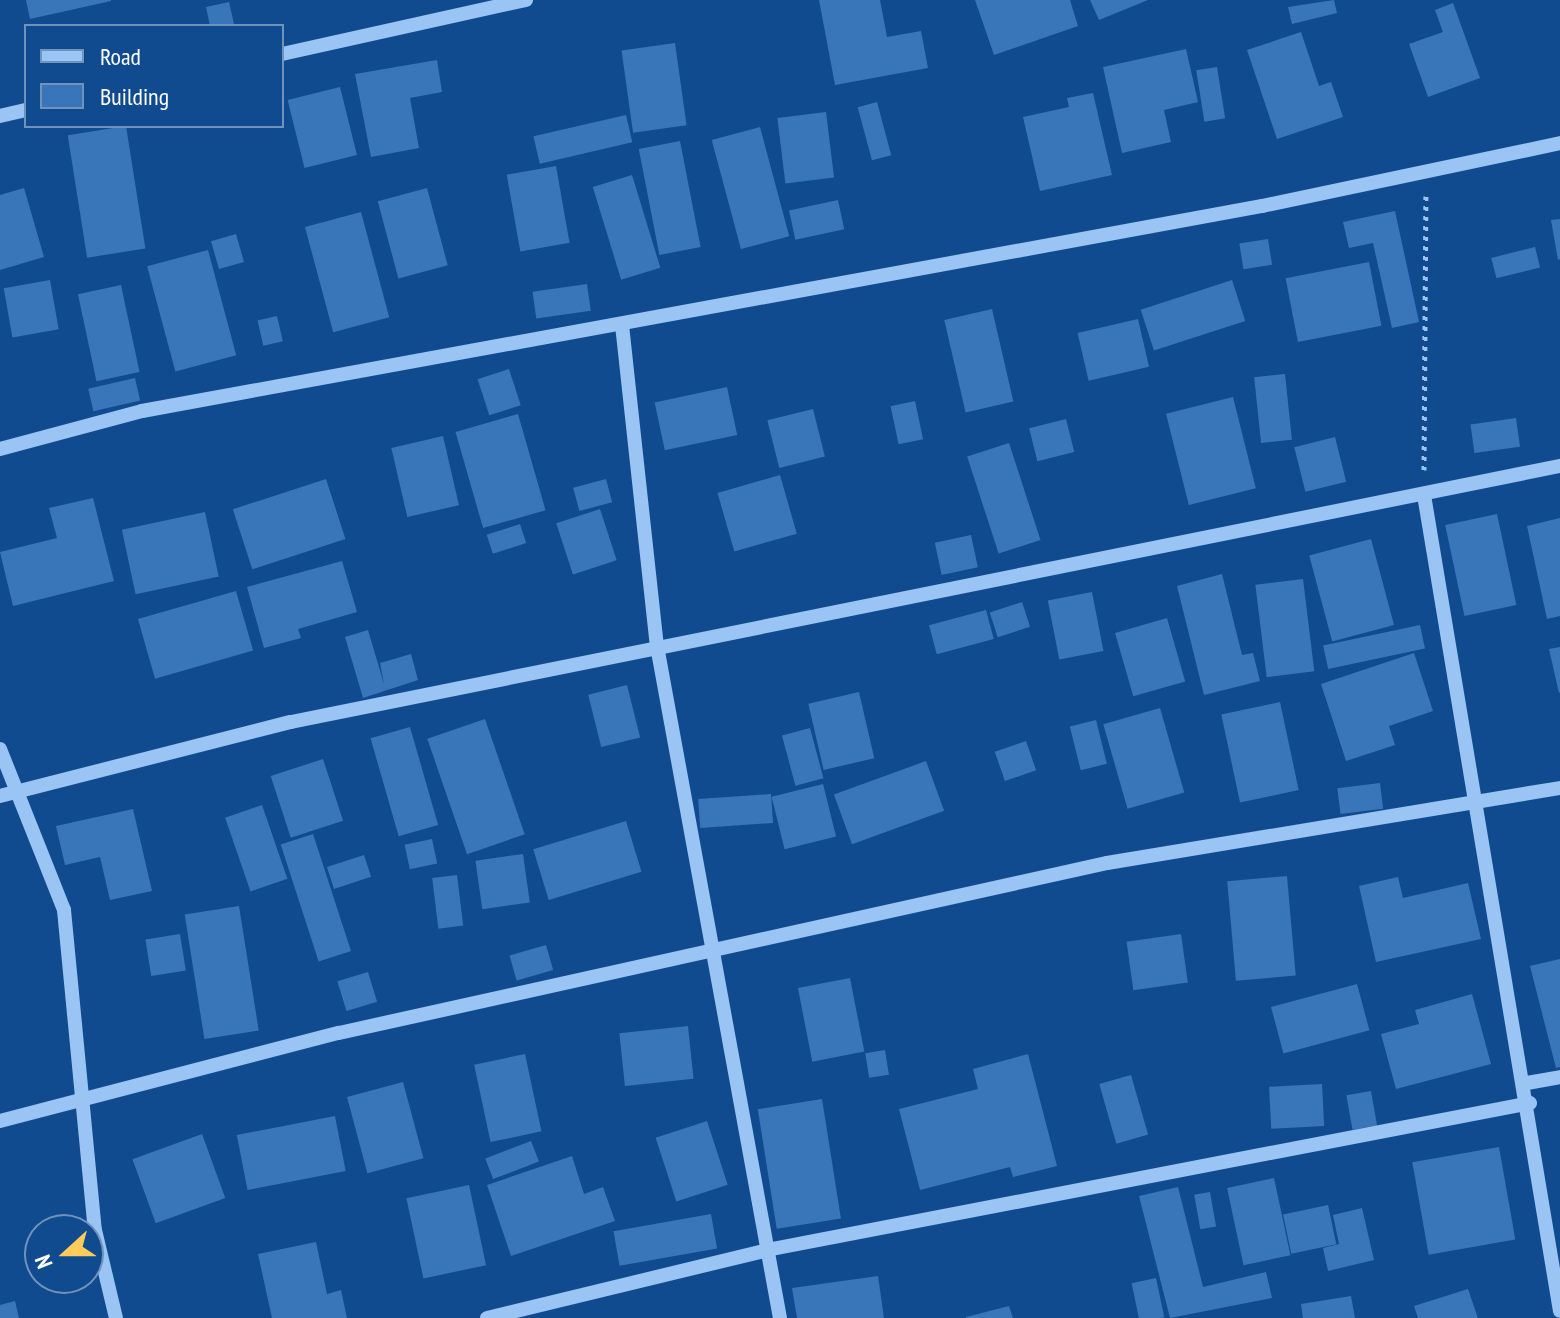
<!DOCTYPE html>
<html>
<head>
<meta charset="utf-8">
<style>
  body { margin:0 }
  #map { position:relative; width:1560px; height:1318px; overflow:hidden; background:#104b90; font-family:"PT Sans Narrow",sans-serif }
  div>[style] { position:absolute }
  .building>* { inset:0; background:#3875b9; transform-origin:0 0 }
  .path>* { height:5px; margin-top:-2.5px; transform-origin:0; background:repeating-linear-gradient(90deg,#99c4f3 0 4px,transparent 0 10px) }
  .minor>* { height:14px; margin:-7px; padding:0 7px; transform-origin:7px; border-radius:7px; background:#99c4f3 }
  span { translate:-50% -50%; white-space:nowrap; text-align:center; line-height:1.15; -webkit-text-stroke:7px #104b90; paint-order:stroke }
  .legend { position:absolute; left:24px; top:24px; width:260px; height:104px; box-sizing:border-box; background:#104b90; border:2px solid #7093bc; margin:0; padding:10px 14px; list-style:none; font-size:24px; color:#fff }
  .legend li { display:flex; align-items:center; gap:16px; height:40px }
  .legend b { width:40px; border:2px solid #7093bc }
  .north { position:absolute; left:24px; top:1214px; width:80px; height:80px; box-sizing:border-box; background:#104b90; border:2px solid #7093bc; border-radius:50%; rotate:249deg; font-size:22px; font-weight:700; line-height:32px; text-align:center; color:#fff }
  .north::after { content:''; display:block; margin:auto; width:28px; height:36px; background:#ffcc5b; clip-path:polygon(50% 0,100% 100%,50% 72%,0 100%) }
</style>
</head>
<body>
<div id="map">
  <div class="building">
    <div style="clip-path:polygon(26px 0,111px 0,111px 1px,30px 19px)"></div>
    <div style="clip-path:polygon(819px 0,880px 0,887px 37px,921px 31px,928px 68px,835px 85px)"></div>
    <div style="clip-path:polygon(975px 0,1070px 0,1078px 26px,994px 55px)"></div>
    <div style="clip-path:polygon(1090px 0,1148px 0,1099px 20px)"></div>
    <div style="clip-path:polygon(1334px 0,1337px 13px,1292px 24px,1288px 7px)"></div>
    <div style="clip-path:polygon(229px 2px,234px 24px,210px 26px,206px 7px)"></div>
    <div style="clip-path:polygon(1453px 3px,1480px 78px,1428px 97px,1409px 44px,1443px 32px,1435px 10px)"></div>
    <div style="clip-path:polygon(1301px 32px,1319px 86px,1331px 82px,1343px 117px,1277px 139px,1247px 50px)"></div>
    <div style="left:675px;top:43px;width:83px;height:54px;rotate:82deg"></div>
    <div style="clip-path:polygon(1186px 49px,1198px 102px,1164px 110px,1171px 142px,1122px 153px,1103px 67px)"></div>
    <div style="clip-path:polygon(437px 60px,442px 92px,410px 98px,419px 148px,371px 157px,355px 74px)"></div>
    <div style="left:1217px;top:67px;width:52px;height:21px;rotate:81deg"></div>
    <div style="left:340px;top:87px;width:70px;height:54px;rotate:76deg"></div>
    <div style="clip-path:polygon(1093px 93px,1112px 175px,1040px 191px,1023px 117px,1069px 107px,1067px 98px)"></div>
    <div style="left:877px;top:102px;width:55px;height:20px;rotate:75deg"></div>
    <div style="left:826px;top:112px;width:66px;height:49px;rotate:83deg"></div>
    <div style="left:626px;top:115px;width:28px;height:95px;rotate:77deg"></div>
    <div style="left:126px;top:126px;width:124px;height:59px;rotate:81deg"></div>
    <div style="left:760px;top:127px;width:113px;height:50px;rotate:75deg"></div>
    <div style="left:680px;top:141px;width:108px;height:42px;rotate:79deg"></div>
    <div style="left:556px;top:166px;width:78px;height:50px;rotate:80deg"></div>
    <div style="left:632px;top:175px;width:97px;height:41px;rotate:73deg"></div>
    <div style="clip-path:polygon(24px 188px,44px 257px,0 270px,0 195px)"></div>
    <div style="left:427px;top:188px;width:80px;height:51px;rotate:75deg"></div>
    <div style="left:838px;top:200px;width:30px;height:50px;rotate:78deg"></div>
    <div style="clip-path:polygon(1395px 211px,1419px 322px,1392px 328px,1373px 243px,1349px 248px,1343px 222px)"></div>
    <div style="left:361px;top:212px;width:109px;height:58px;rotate:75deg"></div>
    <div style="clip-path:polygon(1560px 219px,1560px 259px,1558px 260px,1551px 220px)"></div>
    <div style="left:236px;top:234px;width:29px;height:26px;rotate:74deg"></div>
    <div style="left:1268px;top:239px;width:26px;height:29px;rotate:81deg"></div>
    <div style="left:1535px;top:247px;width:21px;height:45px;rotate:76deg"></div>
    <div style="left:208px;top:250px;width:109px;height:63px;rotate:75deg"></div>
    <div style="left:1369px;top:262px;width:65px;height:85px;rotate:79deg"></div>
    <div style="left:50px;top:280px;width:50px;height:47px;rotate:80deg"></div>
    <div style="left:1232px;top:280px;width:43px;height:96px;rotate:72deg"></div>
    <div style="left:587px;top:284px;width:27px;height:55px;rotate:82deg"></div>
    <div style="left:121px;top:285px;width:89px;height:44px;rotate:78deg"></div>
    <div style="left:992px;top:309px;width:95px;height:49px;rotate:77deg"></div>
    <div style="left:277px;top:316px;width:26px;height:20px;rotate:77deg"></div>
    <div style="left:1138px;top:319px;width:49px;height:62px;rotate:77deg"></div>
    <div style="left:509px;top:369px;width:38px;height:33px;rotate:72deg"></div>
    <div style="left:1285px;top:374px;width:66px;height:31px;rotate:84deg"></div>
    <div style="left:135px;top:378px;width:23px;height:48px;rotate:77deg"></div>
    <div style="left:727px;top:387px;width:49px;height:74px;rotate:78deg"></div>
    <div style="left:1233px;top:397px;width:94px;height:69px;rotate:76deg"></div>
    <div style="left:915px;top:401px;width:39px;height:25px;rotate:78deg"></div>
    <div style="left:813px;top:409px;width:49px;height:47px;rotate:76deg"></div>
    <div style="left:518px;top:414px;width:100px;height:65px;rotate:74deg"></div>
    <div style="left:1516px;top:418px;width:29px;height:46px;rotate:82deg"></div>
    <div style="left:1066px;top:419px;width:34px;height:38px;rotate:76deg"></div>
    <div style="left:443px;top:436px;width:71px;height:53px;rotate:77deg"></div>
    <div style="left:1335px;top:437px;width:46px;height:42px;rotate:76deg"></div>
    <div style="left:1009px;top:443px;width:102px;height:44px;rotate:72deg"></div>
    <div style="left:780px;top:475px;width:61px;height:65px;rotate:74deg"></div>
    <div style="left:326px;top:479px;width:63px;height:98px;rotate:72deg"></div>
    <div style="left:606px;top:479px;width:24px;height:34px;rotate:75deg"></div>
    <div style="clip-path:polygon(93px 498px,114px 581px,13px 606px,0 552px,57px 538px,49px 508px)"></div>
    <div style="left:600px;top:509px;width:54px;height:46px;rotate:72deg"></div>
    <div style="left:205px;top:512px;width:66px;height:85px;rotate:78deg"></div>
    <div style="left:1497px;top:514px;width:93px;height:53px;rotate:78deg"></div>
    <div style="clip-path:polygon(1560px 518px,1560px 616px,1547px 619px,1527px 526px)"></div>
    <div style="left:520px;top:524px;width:20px;height:35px;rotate:72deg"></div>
    <div style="left:971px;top:535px;width:33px;height:37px;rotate:78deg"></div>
    <div style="left:1371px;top:539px;width:89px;height:64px;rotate:75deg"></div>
    <div style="clip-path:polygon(342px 561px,357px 612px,298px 629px,301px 638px,264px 648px,247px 587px)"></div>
    <div style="clip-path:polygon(1222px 574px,1242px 655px,1253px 653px,1260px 681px,1204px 695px,1177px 586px)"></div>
    <div style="left:1303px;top:579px;width:93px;height:48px;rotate:83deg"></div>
    <div style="left:236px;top:591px;width:62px;height:102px;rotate:74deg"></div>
    <div style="left:1092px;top:592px;width:60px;height:45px;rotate:79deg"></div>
    <div style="left:1022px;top:602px;width:26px;height:34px;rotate:72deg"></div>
    <div style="left:986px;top:610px;width:30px;height:59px;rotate:75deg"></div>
    <div style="left:1167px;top:618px;width:66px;height:54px;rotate:74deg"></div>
    <div style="left:1420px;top:625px;width:24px;height:99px;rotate:78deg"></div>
    <div style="clip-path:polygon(368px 630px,384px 684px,380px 663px,411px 654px,418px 680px,363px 698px,345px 637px)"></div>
    <div style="clip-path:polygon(1560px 647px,1560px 692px,1559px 693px,1549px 649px)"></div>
    <div style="clip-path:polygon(1414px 653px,1433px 711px,1389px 726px,1395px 745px,1346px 761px,1321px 684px)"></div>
    <div style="left:627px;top:685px;width:54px;height:40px;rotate:76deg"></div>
    <div style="left:859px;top:692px;width:68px;height:52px;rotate:77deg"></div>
    <div style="left:1280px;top:702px;width:90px;height:60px;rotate:78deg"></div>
    <div style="left:1160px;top:708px;width:88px;height:59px;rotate:74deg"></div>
    <div style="left:485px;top:719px;width:122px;height:61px;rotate:71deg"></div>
    <div style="left:1096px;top:720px;width:45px;height:27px;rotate:76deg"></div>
    <div style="left:410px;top:727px;width:102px;height:41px;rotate:74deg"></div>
    <div style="left:810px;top:728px;width:52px;height:29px;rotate:75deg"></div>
    <div style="left:1026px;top:741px;width:31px;height:33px;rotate:71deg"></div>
    <div style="left:323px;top:759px;width:65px;height:55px;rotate:72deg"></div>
    <div style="left:926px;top:761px;width:53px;height:98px;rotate:70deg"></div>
    <div style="left:1380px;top:783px;width:26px;height:43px;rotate:83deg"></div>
    <div style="left:823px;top:784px;width:54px;height:53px;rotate:76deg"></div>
    <div style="left:771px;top:794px;width:29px;height:73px;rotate:86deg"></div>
    <div style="left:262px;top:805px;width:78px;height:39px;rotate:71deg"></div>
    <div style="clip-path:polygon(133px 809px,152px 891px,110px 900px,100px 857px,65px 865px,56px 826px)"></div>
    <div style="left:626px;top:821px;width:53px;height:97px;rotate:73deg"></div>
    <div style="left:313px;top:834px;width:123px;height:34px;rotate:72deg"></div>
    <div style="left:432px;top:839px;width:25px;height:28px;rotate:78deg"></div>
    <div style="left:523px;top:854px;width:49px;height:48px;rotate:82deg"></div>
    <div style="left:364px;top:855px;width:23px;height:39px;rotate:72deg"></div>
    <div style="left:457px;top:875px;width:51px;height:25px;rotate:83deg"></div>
    <div style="left:1287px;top:876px;width:100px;height:60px;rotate:85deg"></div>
    <div style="clip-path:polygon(1398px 877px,1403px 898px,1468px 883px,1481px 939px,1376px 962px,1359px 886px)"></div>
    <div style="left:239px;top:906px;width:126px;height:55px;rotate:81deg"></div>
    <div style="left:180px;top:934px;width:37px;height:35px;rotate:81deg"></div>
    <div style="left:1181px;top:934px;width:49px;height:55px;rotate:82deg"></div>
    <div style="left:546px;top:945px;width:26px;height:38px;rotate:74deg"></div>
    <div style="clip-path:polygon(1560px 959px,1560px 1067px,1556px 1068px,1530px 966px)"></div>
    <div style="left:368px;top:972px;width:31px;height:32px;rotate:73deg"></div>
    <div style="left:850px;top:978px;width:75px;height:53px;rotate:79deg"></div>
    <div style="left:1357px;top:984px;width:48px;height:89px;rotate:75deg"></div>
    <div style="clip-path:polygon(1472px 994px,1491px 1064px,1396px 1089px,1381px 1034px,1419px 1024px,1415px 1010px)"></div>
    <div style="left:688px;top:1026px;width:53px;height:69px;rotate:84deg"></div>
    <div style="left:885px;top:1050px;width:25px;height:20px;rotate:81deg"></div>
    <div style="left:525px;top:1054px;width:79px;height:52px;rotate:78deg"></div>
    <div style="clip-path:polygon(1028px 1054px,1057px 1166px,1013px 1177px,1010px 1167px,920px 1190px,899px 1109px,978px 1089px,973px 1069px)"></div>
    <div style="left:1131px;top:1075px;width:62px;height:33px;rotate:74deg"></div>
    <div style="left:403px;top:1082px;width:79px;height:58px;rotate:75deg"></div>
    <div style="left:1322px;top:1084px;width:42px;height:53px;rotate:87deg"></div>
    <div style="left:1371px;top:1091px;width:35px;height:25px;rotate:80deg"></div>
    <div style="left:822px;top:1099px;width:121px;height:65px;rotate:81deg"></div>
    <div style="left:335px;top:1116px;width:56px;height:100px;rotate:79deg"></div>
    <div style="left:707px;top:1121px;width:67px;height:54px;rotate:72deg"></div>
    <div style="left:202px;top:1134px;width:68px;height:74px;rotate:70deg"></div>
    <div style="left:531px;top:1141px;width:22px;height:49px;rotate:69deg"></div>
    <div style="left:1499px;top:1147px;width:94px;height:88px;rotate:80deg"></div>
    <div style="clip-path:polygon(572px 1156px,584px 1194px,603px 1187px,615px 1221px,511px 1256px,487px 1185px)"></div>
    <div style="left:1274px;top:1178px;width:79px;height:48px;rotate:78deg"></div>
    <div style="left:469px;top:1185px;width:82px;height:64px;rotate:78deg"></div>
    <div style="clip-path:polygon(1178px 1187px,1203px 1287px,1266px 1272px,1272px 1298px,1170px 1318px,1139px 1196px)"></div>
    <div style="left:1210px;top:1192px;width:35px;height:16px;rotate:80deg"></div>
    <div style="left:1328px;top:1205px;width:40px;height:46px;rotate:78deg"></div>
    <div style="clip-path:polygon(1362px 1208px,1374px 1260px,1328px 1271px,1323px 1248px,1339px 1244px,1333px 1215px)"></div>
    <div style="left:711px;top:1214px;width:35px;height:99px;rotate:80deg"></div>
    <div style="clip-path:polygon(316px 1242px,327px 1294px,341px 1290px,347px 1318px,272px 1318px,258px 1254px)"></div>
    <div style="clip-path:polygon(878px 1276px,884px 1318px,797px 1318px,792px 1288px)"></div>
    <div style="left:1156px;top:1278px;width:40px;height:25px;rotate:78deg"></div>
    <div style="clip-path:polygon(1468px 1289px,1478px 1318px,1418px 1318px,1414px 1306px)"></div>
    <div style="clip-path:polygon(1351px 1296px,1355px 1318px,1303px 1318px,1301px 1304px)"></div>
    <div style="clip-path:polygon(15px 1301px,19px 1318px,0 1318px,0 1305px)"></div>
    <div style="clip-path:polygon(1009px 1306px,1013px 1318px,966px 1318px,966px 1317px)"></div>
  </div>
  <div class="path">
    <div style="left:1424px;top:470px;width:274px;rotate:-89.6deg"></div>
  </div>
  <div class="minor">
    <div style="left:282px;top:54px;width:250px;rotate:-12.5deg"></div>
    <div style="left:0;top:116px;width:27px;rotate:-13deg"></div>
    <div style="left:622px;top:325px;width:323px;rotate:83.8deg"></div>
    <div style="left:657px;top:646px;width:683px;rotate:79.63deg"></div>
    <div style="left:0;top:449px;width:147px;rotate:-15deg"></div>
    <div style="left:142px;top:411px;width:1139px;rotate:-10.37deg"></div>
    <div style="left:1262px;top:206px;width:305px;rotate:-11.9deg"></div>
    <div style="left:1424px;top:495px;width:827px;rotate:80.54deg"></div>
    <div style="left:0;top:749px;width:173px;rotate:68.3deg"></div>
    <div style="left:64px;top:910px;width:321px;rotate:84.5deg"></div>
    <div style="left:95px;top:1230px;width:90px;rotate:76.6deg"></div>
    <div style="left:0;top:796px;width:300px;rotate:-14.3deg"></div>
    <div style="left:291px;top:722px;width:1295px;rotate:-11.41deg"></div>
    <div style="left:1527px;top:1083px;width:34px;rotate:-10deg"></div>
    <div style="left:0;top:1121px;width:350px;rotate:-14.6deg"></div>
    <div style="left:339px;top:1033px;width:787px;rotate:-12.48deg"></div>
    <div style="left:1107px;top:863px;width:459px;rotate:-9.4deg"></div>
    <div style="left:487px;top:1318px;width:293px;rotate:-13.6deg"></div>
    <div style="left:772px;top:1249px;width:772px;rotate:-10.9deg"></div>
  </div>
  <ul class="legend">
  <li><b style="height:10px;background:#99c4f3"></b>Road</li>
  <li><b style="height:22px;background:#3875b9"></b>Building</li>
  </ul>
  <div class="north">N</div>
</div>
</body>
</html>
